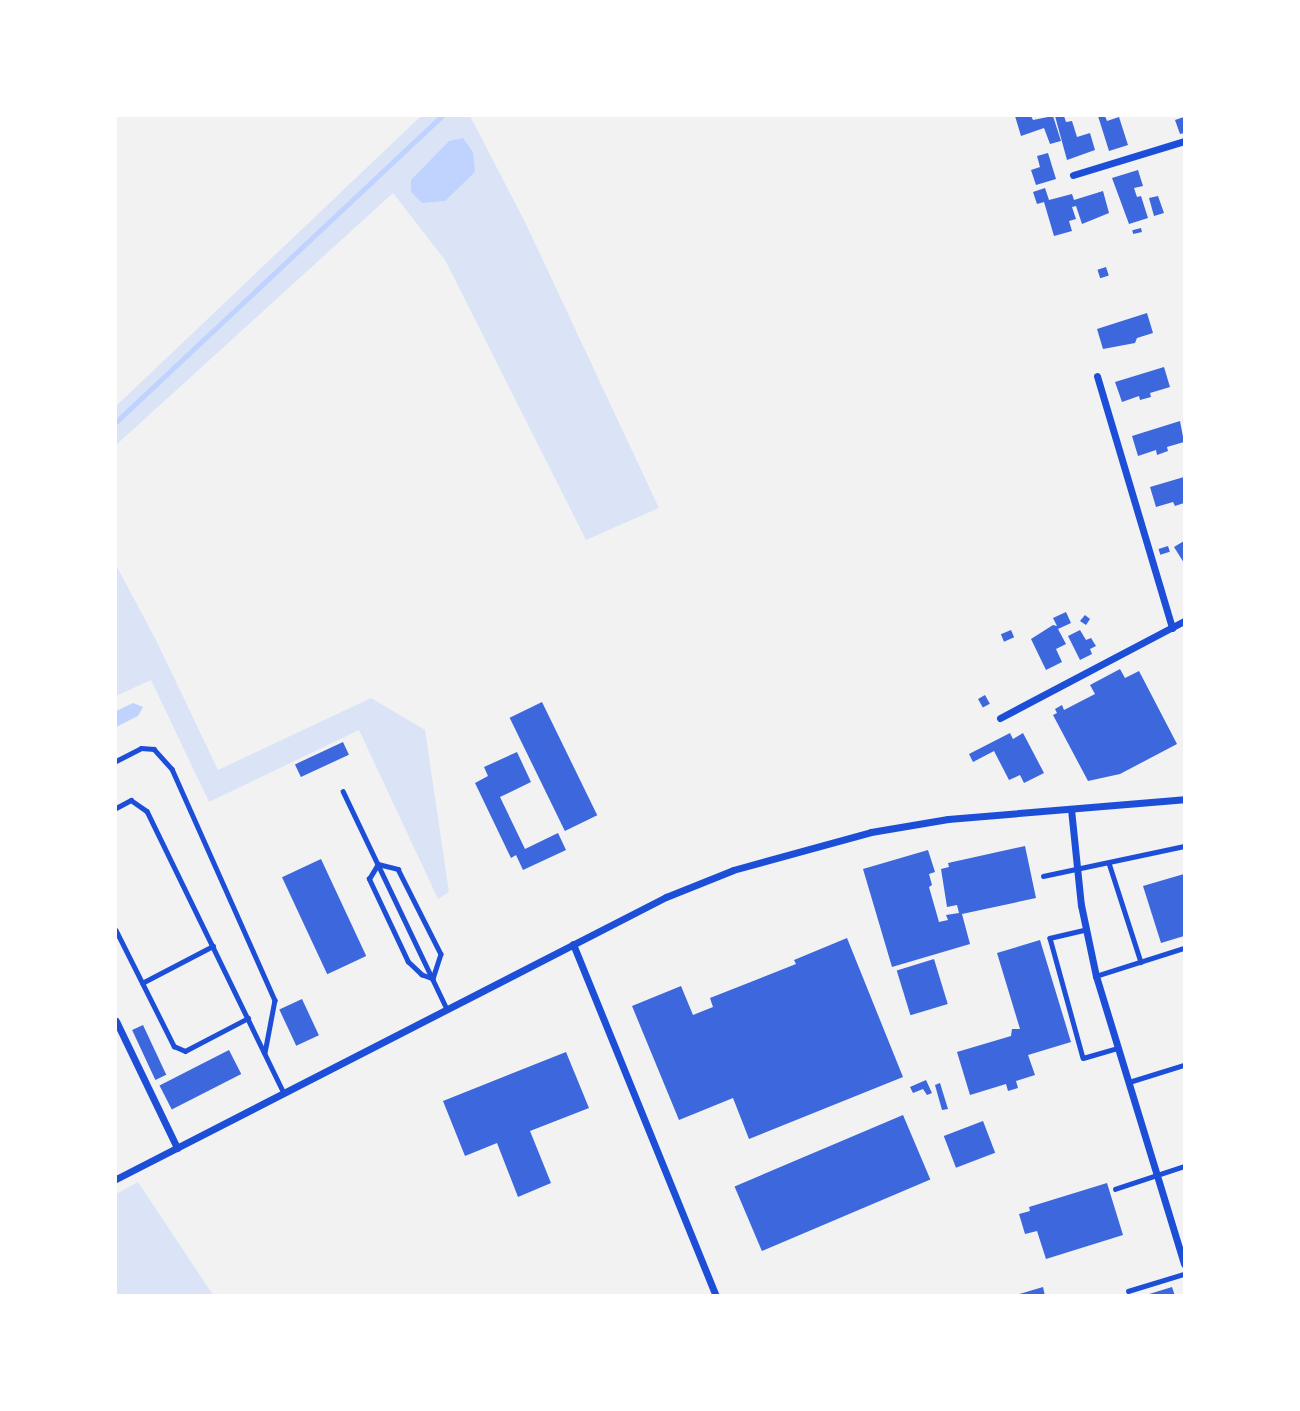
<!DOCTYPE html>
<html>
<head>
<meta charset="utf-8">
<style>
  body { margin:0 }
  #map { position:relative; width:1300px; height:1411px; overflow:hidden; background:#f2f2f2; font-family:Mulish,sans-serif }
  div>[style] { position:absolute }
  .green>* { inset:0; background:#dbe4f7 }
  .water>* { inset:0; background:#bfd3fe }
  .stream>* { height:4.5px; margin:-2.25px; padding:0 2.25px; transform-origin:2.25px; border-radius:2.25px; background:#bfd3fe }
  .building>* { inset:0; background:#3d67dc; transform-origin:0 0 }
  .service>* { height:4.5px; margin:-2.25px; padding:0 2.25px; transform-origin:2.25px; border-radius:2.25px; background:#1d4ed8 }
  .minor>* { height:7px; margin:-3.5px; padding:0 3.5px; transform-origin:3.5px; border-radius:3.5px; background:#1d4ed8 }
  span { translate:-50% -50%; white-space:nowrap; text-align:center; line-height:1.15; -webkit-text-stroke:7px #fff; paint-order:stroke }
  .frame { position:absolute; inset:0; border:117px solid #fff; pointer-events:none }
</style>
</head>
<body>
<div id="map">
  <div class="green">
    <div style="clip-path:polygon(421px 116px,470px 116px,525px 222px,659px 508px,586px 540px,445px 260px,393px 193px,116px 445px,116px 406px)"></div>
    <div style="clip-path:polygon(116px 565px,157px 642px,218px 770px,371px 698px,425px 730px,449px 892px,438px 899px,359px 730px,209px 802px,151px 680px,116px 696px)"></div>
    <div style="clip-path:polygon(138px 1182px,213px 1295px,116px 1295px,116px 1194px)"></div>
  </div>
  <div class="water">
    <div style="clip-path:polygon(463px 138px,473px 152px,475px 172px,445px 201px,422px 203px,411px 192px,411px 180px,449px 141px)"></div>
    <div style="clip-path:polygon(133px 703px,143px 707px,138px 716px,116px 727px,116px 711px)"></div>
  </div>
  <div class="stream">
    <div style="left:116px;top:422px;width:447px;rotate:-43.2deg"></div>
  </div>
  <div class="building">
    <div style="clip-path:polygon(1015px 116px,1031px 116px,1033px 120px,1053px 116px,1061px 141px,1050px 144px,1044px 128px,1021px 136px)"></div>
    <div style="clip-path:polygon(1055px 116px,1064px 116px,1066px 122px,1072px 121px,1077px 137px,1090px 133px,1095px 150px,1067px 160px)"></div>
    <div style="clip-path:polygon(1098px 116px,1105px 116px,1107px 121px,1119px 117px,1128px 145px,1109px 151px)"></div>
    <div style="clip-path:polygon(1184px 117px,1184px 133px,1180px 134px,1175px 120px)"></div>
    <div style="clip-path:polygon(1048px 153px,1056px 179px,1036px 185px,1031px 170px,1040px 167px,1037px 156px)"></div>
    <div style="clip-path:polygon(1138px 170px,1143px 186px,1134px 188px,1137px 197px,1141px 196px,1148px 218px,1129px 224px,1112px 178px)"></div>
    <div style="clip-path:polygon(1045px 188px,1049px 200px,1072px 194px,1074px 200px,1103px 191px,1109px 213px,1082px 224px,1076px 206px,1072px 207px,1076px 219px,1069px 221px,1072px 231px,1054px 236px,1044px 202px,1037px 204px,1033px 192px)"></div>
    <div style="clip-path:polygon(1158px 196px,1164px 213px,1154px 216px,1149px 198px)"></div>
    <div style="left:1141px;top:228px;width:4px;height:9px;rotate:76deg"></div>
    <div style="left:1106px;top:267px;width:9px;height:9px;rotate:72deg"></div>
    <div style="clip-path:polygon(1147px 313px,1153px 333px,1137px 338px,1135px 343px,1103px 349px,1097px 329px)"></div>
    <div style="clip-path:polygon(1164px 367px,1170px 387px,1150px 393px,1151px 397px,1140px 400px,1139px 396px,1122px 402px,1115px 382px)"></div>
    <div style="clip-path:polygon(1180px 421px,1184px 442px,1167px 447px,1168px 451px,1157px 455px,1156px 450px,1138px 456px,1132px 436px)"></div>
    <div style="clip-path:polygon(1184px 477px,1184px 503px,1175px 506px,1173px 502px,1156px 507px,1150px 487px)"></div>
    <div style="clip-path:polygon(1184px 541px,1184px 563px,1174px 547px)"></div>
    <div style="left:1168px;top:546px;width:6px;height:10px;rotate:72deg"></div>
    <div style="clip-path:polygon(1066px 612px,1071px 623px,1058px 629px,1066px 644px,1056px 649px,1062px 662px,1046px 670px,1031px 639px,1053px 625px,1057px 626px,1053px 618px)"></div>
    <div style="clip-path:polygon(1085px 615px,1090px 619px,1086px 625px,1080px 621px)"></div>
    <div style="left:1011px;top:630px;width:8px;height:11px;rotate:67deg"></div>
    <div style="clip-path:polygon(1080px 630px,1086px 640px,1091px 638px,1096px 646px,1090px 649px,1092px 654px,1080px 660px,1068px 636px)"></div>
    <div style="clip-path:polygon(1120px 669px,1125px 678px,1139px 671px,1177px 744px,1120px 774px,1088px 781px,1053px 715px,1057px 713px,1055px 709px,1062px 705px,1064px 710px,1095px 694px,1090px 685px)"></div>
    <div style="left:985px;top:695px;width:10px;height:8px;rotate:61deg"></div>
    <div style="left:542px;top:702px;width:126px;height:36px;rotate:64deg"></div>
    <div style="clip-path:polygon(1010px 733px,1013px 739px,1023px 733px,1044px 773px,1024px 783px,1020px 775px,1009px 780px,994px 751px,973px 762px,969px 754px)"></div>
    <div style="left:343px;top:742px;width:14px;height:53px;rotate:65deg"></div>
    <div style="clip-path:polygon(517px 752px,531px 782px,500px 797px,525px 849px,558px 833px,566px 850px,523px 870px,516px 855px,511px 858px,475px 783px,488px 776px,484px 767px)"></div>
    <div style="clip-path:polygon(1025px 846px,1036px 898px,962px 914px,970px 944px,892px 967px,863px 869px,928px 850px,935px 872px,929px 874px,932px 885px,929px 887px,939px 922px,948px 920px,946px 915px,959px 913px,957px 905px,947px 907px,941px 869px,949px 867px,948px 863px)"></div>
    <div style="left:321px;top:859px;width:107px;height:43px;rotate:65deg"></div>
    <div style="clip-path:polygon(1184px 874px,1184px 936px,1161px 943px,1143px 886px)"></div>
    <div style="clip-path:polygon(847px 938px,903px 1077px,749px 1139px,733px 1098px,679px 1120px,632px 1006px,681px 986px,693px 1015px,713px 1007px,710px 998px,796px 964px,794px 960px)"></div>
    <div style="clip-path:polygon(1040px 940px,1071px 1042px,1028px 1055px,1035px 1075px,1016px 1081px,1018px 1088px,1008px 1091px,1006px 1084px,970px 1095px,957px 1052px,1011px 1036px,1012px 1029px,1020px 1029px,997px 953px)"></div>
    <div style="left:934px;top:959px;width:47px;height:39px;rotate:73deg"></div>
    <div style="left:302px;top:999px;width:40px;height:25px;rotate:65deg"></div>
    <div style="left:143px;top:1025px;width:55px;height:12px;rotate:65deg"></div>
    <div style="left:229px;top:1050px;width:27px;height:78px;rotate:63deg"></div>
    <div style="clip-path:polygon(566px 1052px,589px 1108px,530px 1131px,551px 1183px,518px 1197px,497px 1143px,465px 1156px,443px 1101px)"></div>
    <div style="clip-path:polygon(926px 1080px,932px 1093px,927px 1095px,923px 1089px,913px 1093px,910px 1087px)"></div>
    <div style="clip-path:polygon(940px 1083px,948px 1109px,942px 1110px,935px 1085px)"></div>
    <div style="left:903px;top:1115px;width:70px;height:183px;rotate:67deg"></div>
    <div style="left:983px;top:1121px;width:34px;height:42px;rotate:69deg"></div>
    <div style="clip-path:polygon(1107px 1183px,1123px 1235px,1046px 1259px,1037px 1231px,1025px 1234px,1019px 1214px,1030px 1211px,1029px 1207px)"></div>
    <div style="clip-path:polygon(1043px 1287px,1045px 1296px,1016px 1296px,1016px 1295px)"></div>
    <div style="clip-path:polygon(1172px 1287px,1175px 1296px,1146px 1296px,1146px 1295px)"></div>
  </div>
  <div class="service">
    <div style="left:116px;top:761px;width:28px;rotate:-27deg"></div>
    <div style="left:141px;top:748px;width:13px;rotate:4deg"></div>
    <div style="left:154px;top:749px;width:27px;rotate:48deg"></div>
    <div style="left:172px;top:769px;width:253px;rotate:66deg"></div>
    <div style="left:275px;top:1000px;width:54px;rotate:100.7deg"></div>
    <div style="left:343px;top:791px;width:242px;rotate:64.5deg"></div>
    <div style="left:116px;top:808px;width:17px;rotate:-28deg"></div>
    <div style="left:131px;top:800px;width:19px;rotate:35deg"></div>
    <div style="left:147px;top:811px;width:314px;rotate:64.1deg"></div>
    <div style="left:1109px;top:863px;width:104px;rotate:72.1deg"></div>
    <div style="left:378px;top:864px;width:21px;rotate:14deg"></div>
    <div style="left:398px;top:869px;width:95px;rotate:63.2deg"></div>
    <div style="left:441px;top:954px;width:26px;rotate:108deg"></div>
    <div style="left:433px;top:979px;width:12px;rotate:-160deg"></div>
    <div style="left:422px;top:975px;width:19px;rotate:-137deg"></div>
    <div style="left:408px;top:962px;width:92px;rotate:-115.2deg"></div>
    <div style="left:369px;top:879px;width:17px;rotate:-59deg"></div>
    <div style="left:1043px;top:876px;width:144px;rotate:-12deg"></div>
    <div style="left:116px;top:930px;width:130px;rotate:63.4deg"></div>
    <div style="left:174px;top:1046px;width:12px;rotate:24deg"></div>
    <div style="left:185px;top:1051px;width:71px;rotate:-27.6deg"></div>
    <div style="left:1086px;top:930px;width:37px;rotate:167deg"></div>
    <div style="left:1050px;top:938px;width:124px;rotate:74.6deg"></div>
    <div style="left:1083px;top:1058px;width:35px;rotate:-16deg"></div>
    <div style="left:1096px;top:976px;width:92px;rotate:-17.7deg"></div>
    <div style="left:142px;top:983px;width:80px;rotate:-27.5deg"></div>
    <div style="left:1129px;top:1082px;width:58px;rotate:-17.2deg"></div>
    <div style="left:1115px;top:1189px;width:73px;rotate:-18.4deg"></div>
    <div style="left:1128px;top:1291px;width:59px;rotate:-16.9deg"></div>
  </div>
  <div class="minor">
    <div style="left:1073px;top:175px;width:116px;rotate:-17deg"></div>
    <div style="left:1097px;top:376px;width:263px;rotate:73.4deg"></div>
    <div style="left:1000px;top:718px;width:208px;rotate:-27.8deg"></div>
    <div style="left:1071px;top:809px;width:97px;rotate:84.1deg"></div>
    <div style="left:1081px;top:905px;width:73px;rotate:78.1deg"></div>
    <div style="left:1096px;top:976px;width:301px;rotate:73deg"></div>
    <div style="left:573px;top:944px;width:380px;rotate:67.9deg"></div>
    <div style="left:116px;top:1021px;width:141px;rotate:64.3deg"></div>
    <div style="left:116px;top:1179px;width:618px;rotate:-27.15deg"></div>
    <div style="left:666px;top:897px;width:72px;rotate:-21.9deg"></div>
    <div style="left:733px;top:870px;width:143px;rotate:-15.4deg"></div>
    <div style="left:871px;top:832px;width:78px;rotate:-9.6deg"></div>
    <div style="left:948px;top:819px;width:237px;rotate:-4.8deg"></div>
  </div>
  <div class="frame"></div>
</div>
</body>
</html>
